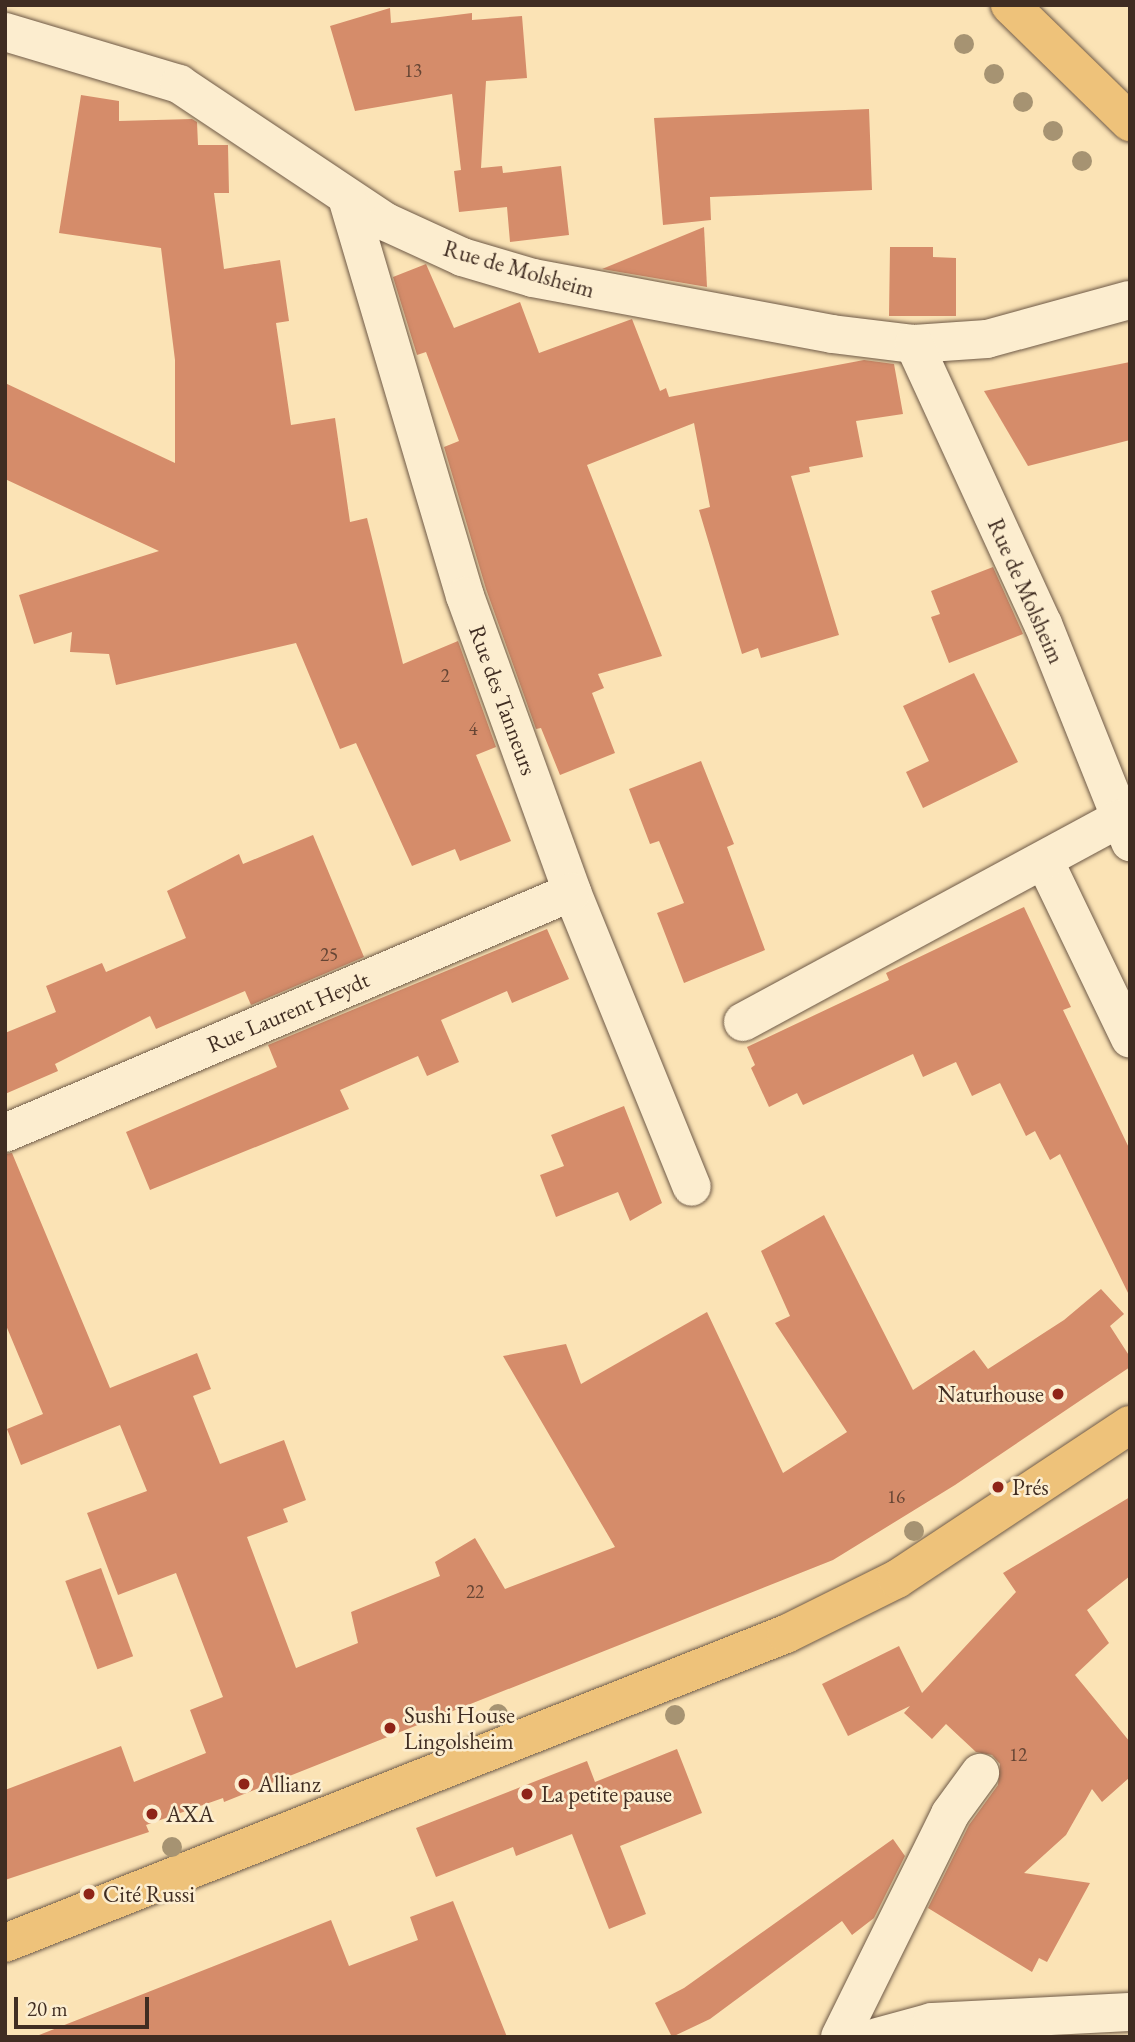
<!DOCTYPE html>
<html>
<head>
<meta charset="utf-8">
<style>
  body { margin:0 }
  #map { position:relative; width:1135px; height:2042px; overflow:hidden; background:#fbe3b5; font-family:"EB Garamond",serif }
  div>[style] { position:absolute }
  .building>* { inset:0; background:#d58c6a; transform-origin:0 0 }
  .roads { filter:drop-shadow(0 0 2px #6f5a47) drop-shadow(0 0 2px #6f5a47) }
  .minor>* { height:38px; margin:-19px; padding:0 19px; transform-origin:19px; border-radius:19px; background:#fcedcf }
  .major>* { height:38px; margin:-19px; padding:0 19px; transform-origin:19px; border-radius:19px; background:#eec27a }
  .trees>* { width:20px; height:20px; margin:-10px; border-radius:50%; background:#a69372 }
  .dots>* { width:19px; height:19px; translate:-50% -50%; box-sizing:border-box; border:4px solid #fcedcf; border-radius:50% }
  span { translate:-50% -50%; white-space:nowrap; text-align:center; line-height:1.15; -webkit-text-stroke:5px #fcedcf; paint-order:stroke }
  .number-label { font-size:19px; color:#654534 }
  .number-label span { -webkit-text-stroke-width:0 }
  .street-label { font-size:23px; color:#402d22 }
  .poi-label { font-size:23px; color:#402d22 }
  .right { translate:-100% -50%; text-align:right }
  .left { translate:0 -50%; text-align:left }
  .frame { position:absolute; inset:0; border:7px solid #402d22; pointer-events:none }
  .scale { position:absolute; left:14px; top:1997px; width:135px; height:32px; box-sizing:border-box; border:4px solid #402d22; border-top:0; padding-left:9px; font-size:21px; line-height:24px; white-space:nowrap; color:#402d22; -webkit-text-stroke:5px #fcedcf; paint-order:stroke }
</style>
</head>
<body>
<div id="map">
  <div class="building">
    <div style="clip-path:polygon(390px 8px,391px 23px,472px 13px,472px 20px,522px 16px,527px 78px,486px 81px,481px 168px,502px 166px,503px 173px,561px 166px,569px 235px,510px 242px,507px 207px,459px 212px,454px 171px,461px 170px,452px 94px,355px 111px,330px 26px)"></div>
    <div style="clip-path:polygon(81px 95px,119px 101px,119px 121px,192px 119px,197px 122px,198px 145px,228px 145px,229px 193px,214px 193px,224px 269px,280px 260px,289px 321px,276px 323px,291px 425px,335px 418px,350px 522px,367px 518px,403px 664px,458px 641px,496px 747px,476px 755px,511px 841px,460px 861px,455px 849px,412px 866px,356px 743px,340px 749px,296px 643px,116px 685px,109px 654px,70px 652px,72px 632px,34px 644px,19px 595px,159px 551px,5px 479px,5px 383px,175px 463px,175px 360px,161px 248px,59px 233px)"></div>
    <div style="clip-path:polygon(869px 109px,872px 190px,710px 197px,711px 220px,663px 225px,654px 118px)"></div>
    <div style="clip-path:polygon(704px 227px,707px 287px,602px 269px)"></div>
    <div style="clip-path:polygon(890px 247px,933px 247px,933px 257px,956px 258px,956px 316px,889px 316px)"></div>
    <div style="clip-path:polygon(426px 264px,454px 328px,520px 302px,539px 353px,632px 319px,660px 391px,666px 388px,669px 397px,864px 360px,894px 364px,903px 414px,856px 421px,863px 457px,809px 467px,810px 472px,791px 476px,839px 635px,761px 658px,758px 648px,742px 654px,699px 510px,710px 507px,694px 423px,587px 465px,662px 656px,598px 674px,604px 688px,592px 693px,615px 753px,560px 775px,541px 728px,536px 729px,486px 589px,444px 447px,459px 441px,426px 352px,417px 355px,393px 277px)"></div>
    <div style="clip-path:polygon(1130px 362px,1130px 440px,1028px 466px,984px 391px)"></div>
    <div style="clip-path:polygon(993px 567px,1023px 634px,949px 663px,931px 617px,940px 614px,931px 591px)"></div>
    <div style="clip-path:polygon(974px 673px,1018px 762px,923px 808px,906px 772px,929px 761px,903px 706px)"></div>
    <div style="clip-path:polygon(701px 761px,734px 844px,727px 847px,765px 950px,684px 983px,657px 913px,684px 903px,659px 841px,650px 844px,629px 789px)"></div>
    <div style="clip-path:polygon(313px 835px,364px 957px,251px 1005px,245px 991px,156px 1029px,150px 1016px,55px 1064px,58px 1071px,5px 1094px,5px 1033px,56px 1012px,46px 986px,102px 963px,106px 972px,186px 938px,167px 891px,239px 854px,243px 864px)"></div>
    <div style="clip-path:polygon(1024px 907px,1071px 1007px,1063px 1010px,1130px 1150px,1130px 1297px,1060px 1154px,1050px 1160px,1035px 1131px,1026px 1136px,1000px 1083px,972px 1096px,956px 1062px,923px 1077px,913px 1054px,803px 1105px,797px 1093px,769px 1107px,751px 1068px,755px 1065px,747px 1047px,889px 980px,886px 973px)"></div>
    <div style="clip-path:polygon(547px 929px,569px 979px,512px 1003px,507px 991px,441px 1020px,459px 1062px,427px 1076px,418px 1056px,340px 1090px,349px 1109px,150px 1190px,126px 1132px,277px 1067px,268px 1045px)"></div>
    <div style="clip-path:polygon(624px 1106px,662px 1203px,630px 1221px,618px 1192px,556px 1217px,540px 1175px,564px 1166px,551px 1135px)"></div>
    <div style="clip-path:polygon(12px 1153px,110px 1388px,197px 1353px,211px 1389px,193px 1396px,220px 1464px,284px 1440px,306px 1500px,283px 1509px,288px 1522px,247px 1537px,296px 1668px,358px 1643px,351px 1612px,440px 1576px,435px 1562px,475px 1538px,505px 1589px,615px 1547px,503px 1356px,566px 1344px,581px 1384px,707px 1312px,783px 1473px,847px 1432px,775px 1323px,790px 1316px,761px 1251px,824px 1215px,913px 1390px,974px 1350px,988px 1369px,1064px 1320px,1101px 1289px,1124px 1314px,1110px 1326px,1130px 1357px,1130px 1367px,955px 1485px,833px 1560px,224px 1802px,223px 1798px,146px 1825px,149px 1832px,5px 1880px,5px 1790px,121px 1746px,134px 1782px,206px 1753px,190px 1710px,223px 1697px,176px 1573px,118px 1595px,87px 1513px,147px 1491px,120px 1425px,21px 1465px,7px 1429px,43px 1414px,5px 1323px,5px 1154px)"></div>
    <div style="clip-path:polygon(1130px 1497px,1130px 1576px,1087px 1610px,1109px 1643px,1075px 1675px,1130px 1742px,1130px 1777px,1102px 1802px,1092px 1789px,1066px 1835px,1024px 1873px,1090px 1883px,1047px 1962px,1039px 1958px,1032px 1972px,928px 1908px,969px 1825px,998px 1785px,1000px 1764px,992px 1755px,976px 1752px,946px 1724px,932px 1739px,904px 1713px,910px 1706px,848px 1736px,822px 1684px,899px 1646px,922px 1693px,1016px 1592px,1003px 1573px)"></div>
    <div style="left:101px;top:1568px;width:94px;height:38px;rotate:70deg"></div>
    <div style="clip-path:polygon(677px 1749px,702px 1813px,620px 1846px,646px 1914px,609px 1929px,572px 1834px,516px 1856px,513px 1847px,436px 1877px,416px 1828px,587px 1761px,595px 1782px)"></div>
    <div style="clip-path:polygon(893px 1839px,905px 1856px,874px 1918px,852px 1935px,842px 1921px,710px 2019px,672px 2037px,655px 2003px,684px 1988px)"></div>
    <div style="clip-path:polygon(453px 1901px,507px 2037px,34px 2037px,331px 1920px,349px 1966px,418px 1940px,410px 1917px)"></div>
  </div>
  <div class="roads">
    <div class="minor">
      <div style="left:5px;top:32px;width:182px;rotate:16.6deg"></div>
      <div style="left:179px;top:84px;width:249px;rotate:33.7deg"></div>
      <div style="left:386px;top:222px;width:84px;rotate:24.7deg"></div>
      <div style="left:462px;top:257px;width:74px;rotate:16.5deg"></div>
      <div style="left:533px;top:278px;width:304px;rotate:10.6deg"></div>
      <div style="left:832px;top:334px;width:83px;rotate:7deg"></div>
      <div style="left:914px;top:344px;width:73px;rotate:-3.9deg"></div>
      <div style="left:987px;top:339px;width:148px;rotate:-15.3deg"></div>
      <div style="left:348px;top:201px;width:412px;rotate:73.5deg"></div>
      <div style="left:465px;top:596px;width:315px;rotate:70.1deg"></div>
      <div style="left:572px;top:892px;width:318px;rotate:67.9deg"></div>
      <div style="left:914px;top:344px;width:308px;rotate:65.3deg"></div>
      <div style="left:1043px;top:624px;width:235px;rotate:68.2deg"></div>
      <div style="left:1045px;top:862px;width:196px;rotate:64.3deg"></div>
      <div style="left:743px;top:1022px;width:427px;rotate:-28.4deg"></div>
      <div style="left:5px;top:1133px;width:616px;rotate:-23.03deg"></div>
      <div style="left:840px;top:2037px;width:249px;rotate:-63.7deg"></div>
      <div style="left:950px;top:1814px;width:51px;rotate:-53.8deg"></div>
      <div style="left:877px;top:2037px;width:57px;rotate:-15.3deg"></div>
      <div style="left:932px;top:2022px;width:198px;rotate:-2.9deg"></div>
    </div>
    <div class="major">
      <div style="left:1010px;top:5px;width:168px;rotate:44.3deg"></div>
      <div style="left:5px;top:1943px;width:840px;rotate:-21.59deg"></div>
      <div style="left:786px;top:1634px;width:124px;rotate:-26.4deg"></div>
      <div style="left:897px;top:1579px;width:279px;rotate:-33.5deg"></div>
    </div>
  </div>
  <div class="trees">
    <div style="left:964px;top:44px"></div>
    <div style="left:994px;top:74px"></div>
    <div style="left:1023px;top:102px"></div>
    <div style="left:1053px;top:131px"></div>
    <div style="left:1082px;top:161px"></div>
    <div style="left:914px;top:1531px"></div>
    <div style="left:498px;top:1714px"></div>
    <div style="left:675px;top:1715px"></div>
    <div style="left:172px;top:1847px"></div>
  </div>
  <div class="dots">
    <div style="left:1058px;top:1394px;background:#8f2418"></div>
    <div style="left:998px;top:1487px;background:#8f2418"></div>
    <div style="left:390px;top:1728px;background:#8f2418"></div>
    <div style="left:244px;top:1784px;background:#8f2418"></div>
    <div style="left:527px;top:1794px;background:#8f2418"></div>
    <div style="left:152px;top:1814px;background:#8f2418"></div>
    <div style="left:89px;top:1894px;background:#8f2418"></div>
  </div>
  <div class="number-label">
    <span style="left:413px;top:71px">13</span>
    <span style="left:445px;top:676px">2</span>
    <span style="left:473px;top:729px">4</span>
    <span style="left:329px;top:955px">25</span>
    <span style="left:896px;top:1497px">16</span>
    <span style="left:475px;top:1592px">22</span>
    <span style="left:1018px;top:1755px">12</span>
  </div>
  <div class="street-label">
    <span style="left:519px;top:269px;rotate:16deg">Rue de Molsheim</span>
    <span style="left:1026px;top:591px;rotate:66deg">Rue de Molsheim</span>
    <span style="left:503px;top:700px;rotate:70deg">Rue des Tanneurs</span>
    <span style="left:288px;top:1012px;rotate:-23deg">Rue Laurent Heydt</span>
  </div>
  <div class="poi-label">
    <span class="right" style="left:1044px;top:1394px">Naturhouse</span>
    <span class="left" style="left:1012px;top:1487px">Prés</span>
    <span class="left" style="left:404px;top:1728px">Sushi House<br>Lingolsheim</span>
    <span class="left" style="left:258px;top:1784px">Allianz</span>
    <span class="left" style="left:541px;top:1794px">La petite pause</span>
    <span class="left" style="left:166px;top:1814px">AXA</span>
    <span class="left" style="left:103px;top:1894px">Cité Russi</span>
  </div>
  <div class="frame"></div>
  <div class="scale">20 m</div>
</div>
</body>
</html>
